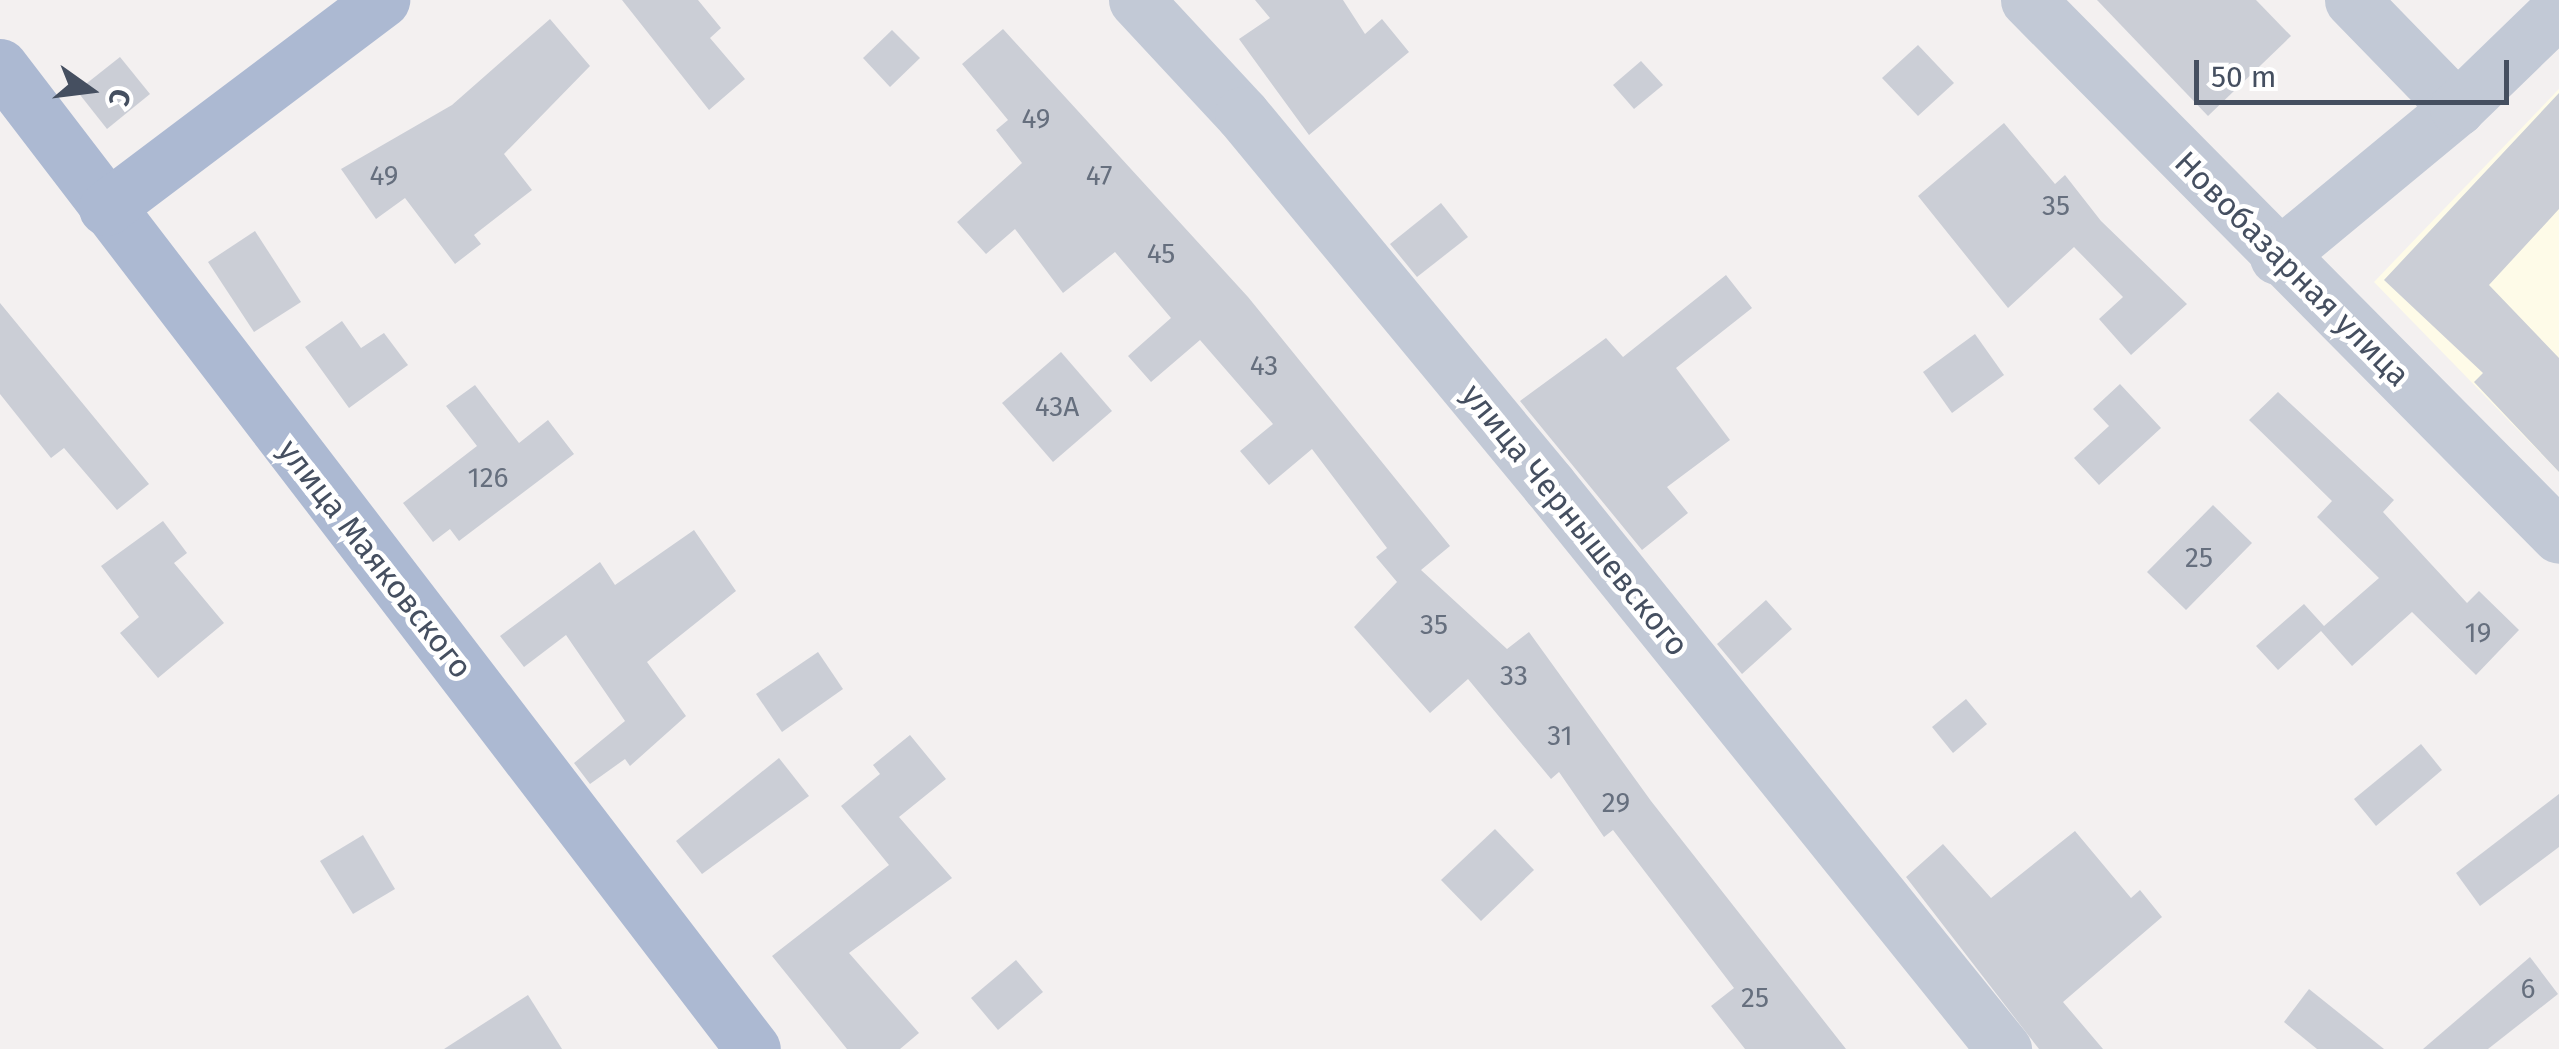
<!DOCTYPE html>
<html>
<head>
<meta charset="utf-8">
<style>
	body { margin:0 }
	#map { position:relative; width:2559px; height:1049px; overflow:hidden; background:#f3f0f0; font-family:"Fira Sans",sans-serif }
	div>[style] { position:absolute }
	.commercial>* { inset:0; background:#fefbe8 }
	.building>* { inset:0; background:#cbced6 }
	.minor>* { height:55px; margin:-27.5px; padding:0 27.5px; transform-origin:27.5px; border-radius:27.5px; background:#c2c9d6 }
	.major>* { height:55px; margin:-27.5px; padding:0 27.5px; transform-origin:27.5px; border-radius:27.5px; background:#acb9d2 }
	span { translate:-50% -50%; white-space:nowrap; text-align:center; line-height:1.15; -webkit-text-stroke:9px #fff; paint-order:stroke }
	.number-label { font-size:28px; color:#666f7e }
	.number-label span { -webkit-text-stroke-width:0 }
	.street-label { font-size:32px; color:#454f60 }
	.north { position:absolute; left:40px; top:40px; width:100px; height:100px; -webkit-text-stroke:8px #fff; paint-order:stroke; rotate:104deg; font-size:28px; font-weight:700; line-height:40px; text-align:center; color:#454f60 }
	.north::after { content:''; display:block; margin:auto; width:35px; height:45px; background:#454f60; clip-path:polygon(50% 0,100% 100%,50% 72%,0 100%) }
	.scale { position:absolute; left:2194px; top:60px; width:315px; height:45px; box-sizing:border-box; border:5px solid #454f60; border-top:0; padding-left:12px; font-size:30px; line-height:35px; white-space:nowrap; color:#454f60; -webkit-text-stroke:8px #fff; paint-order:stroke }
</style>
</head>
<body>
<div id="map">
	<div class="commercial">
		<div style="clip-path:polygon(2559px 89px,2559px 472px,2374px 282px)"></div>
	</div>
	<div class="building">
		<div style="clip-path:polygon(622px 0,698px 0,721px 28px,710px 38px,745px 79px,709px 110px)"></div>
		<div style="clip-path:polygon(1255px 0,1343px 0,1365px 34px,1382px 19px,1409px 52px,1309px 135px,1239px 39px,1270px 18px)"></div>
		<div style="clip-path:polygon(2097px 0,2256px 0,2291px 36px,2208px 116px)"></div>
		<div style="clip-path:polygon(550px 19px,590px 66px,504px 154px,532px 190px,474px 235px,481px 244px,455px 264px,405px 198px,376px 219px,341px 169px,452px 105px)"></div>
		<div style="clip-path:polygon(1003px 29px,1248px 297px,1450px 546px,1421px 570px,1507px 649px,1529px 632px,1651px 801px,1846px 1049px,1745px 1049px,1711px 1006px,1734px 988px,1613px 830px,1604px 837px,1559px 772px,1551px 779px,1468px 679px,1430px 713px,1354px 627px,1397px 582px,1376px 557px,1387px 548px,1312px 449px,1269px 485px,1240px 451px,1273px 424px,1200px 340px,1151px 382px,1128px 356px,1171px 318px,1115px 252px,1063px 293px,1015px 229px,986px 254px,957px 222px,1022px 163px,996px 130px,1008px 120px,962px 64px)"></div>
		<div style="clip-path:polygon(892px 30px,920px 58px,890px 87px,863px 58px)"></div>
		<div style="clip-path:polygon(1918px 45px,1954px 83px,1918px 116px,1882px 78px)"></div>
		<div style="clip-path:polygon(120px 57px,150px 94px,107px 129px,77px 91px)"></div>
		<div style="clip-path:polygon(1641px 61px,1663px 85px,1634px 109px,1613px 85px)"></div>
		<div style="clip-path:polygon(2559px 93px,2559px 209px,2489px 285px,2559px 358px,2559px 472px,2474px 382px,2483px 373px,2384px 280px)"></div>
		<div style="clip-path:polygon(2004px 123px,2055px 184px,2065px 175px,2101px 221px,2187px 304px,2131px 355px,2099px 319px,2123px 297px,2074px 247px,2008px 308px,1918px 196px)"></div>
		<div style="clip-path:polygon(1441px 203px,1468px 237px,1417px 277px,1390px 244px)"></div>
		<div style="clip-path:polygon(255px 231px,301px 302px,254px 332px,208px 262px)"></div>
		<div style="clip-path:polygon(1726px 275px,1752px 308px,1676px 368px,1730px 440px,1667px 487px,1688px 513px,1642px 550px,1520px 401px,1606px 338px,1623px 357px)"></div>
		<div style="clip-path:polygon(0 303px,149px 484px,117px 510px,64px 448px,51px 458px,0 394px)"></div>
		<div style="clip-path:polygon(342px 321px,361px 348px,384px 333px,408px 365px,349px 408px,305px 347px)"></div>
		<div style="clip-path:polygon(1975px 334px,2004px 375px,1952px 413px,1923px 372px)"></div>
		<div style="clip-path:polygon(1061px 352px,1112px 411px,1053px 462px,1002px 403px)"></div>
		<div style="clip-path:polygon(2120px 384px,2161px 428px,2099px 485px,2074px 458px,2109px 426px,2093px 409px)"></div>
		<div style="clip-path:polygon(475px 385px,519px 443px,548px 420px,574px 454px,459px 541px,450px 529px,433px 542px,403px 503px,477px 446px,446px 406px)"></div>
		<div style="clip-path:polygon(2278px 392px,2394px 500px,2383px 512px,2467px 603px,2479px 591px,2519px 630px,2476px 675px,2412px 612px,2352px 666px,2321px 631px,2278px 670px,2256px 646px,2304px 604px,2324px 626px,2379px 578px,2317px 517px,2332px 501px,2249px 420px)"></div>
		<div style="clip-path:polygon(2213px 505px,2252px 543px,2186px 610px,2147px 572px)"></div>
		<div style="clip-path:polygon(163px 521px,187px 553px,174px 563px,224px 623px,158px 678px,120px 633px,139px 617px,101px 566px)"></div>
		<div style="clip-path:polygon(694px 530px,736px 591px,647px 662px,686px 716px,630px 766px,625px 759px,590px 784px,574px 763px,625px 721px,566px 635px,524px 667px,500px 636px,600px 562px,615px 585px)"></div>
		<div style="clip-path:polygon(1766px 600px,1792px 629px,1742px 674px,1717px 644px)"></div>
		<div style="clip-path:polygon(818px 652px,843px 689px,782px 732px,756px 694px)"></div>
		<div style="clip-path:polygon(1966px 699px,1987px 724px,1953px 753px,1932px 727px)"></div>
		<div style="clip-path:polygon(910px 735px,946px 779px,899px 817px,952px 878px,849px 953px,919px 1033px,900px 1049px,847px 1049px,772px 956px,889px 865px,841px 806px,880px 774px,873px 765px)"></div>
		<div style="clip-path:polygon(2421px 744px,2442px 770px,2376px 826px,2354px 799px)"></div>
		<div style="clip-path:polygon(779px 758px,809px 796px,702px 874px,676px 841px)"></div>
		<div style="clip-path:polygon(2559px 794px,2559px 847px,2480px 906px,2456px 873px)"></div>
		<div style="clip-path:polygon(1495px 829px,1534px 870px,1481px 921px,1441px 880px)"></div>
		<div style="clip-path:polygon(2075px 831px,2131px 898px,2140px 890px,2162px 917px,2063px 1002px,2103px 1049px,2039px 1049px,1906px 877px,1943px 844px,1991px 898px)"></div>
		<div style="clip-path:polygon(363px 835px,395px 889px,353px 914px,320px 861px)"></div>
		<div style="clip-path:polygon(2530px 957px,2558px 994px,2488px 1049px,2423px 1049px)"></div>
		<div style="clip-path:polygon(1016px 960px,1043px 992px,998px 1030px,971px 998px)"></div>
		<div style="clip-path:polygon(2309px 989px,2384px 1049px,2317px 1049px,2284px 1022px)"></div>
		<div style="clip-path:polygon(528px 995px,562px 1049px,444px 1049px)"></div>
	</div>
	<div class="minor">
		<div style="left:1136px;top:0;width:156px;rotate:47.1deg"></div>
		<div style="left:1242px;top:114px;width:482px;rotate:50.4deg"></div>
		<div style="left:1549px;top:485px;width:725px;rotate:51.11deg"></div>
		<div style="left:2028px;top:0;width:754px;rotate:45.27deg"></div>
		<div style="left:2352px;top:0;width:151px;rotate:45.8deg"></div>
		<div style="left:2277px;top:257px;width:234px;rotate:-39.6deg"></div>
		<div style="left:2457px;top:108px;width:142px;rotate:-44.1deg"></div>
	</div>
	<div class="major">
		<div style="left:0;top:66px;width:1238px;rotate:52.55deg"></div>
		<div style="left:106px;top:208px;width:346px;rotate:-37deg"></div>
	</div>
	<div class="number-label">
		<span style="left:1036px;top:119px">49</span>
		<span style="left:384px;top:176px">49</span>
		<span style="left:1099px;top:176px">47</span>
		<span style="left:2056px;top:206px">35</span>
		<span style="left:1161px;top:254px">45</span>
		<span style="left:1264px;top:366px">43</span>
		<span style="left:1057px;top:407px">43А</span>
		<span style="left:488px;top:478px">126</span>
		<span style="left:2199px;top:558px">25</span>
		<span style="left:1434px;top:625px">35</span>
		<span style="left:2478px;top:633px">19</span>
		<span style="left:1514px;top:676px">33</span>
		<span style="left:1560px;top:736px">31</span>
		<span style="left:1616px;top:803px">29</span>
		<span style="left:2528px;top:989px">6</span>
		<span style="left:1755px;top:998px">25</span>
	</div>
	<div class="street-label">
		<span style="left:2292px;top:269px;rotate:45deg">Новобазарная улица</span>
		<span style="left:1575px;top:520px;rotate:51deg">улица Чернышевского</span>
		<span style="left:375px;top:559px;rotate:52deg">улица Маяковского</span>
	</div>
	<div class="north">С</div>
	<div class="scale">50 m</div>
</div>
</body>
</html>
